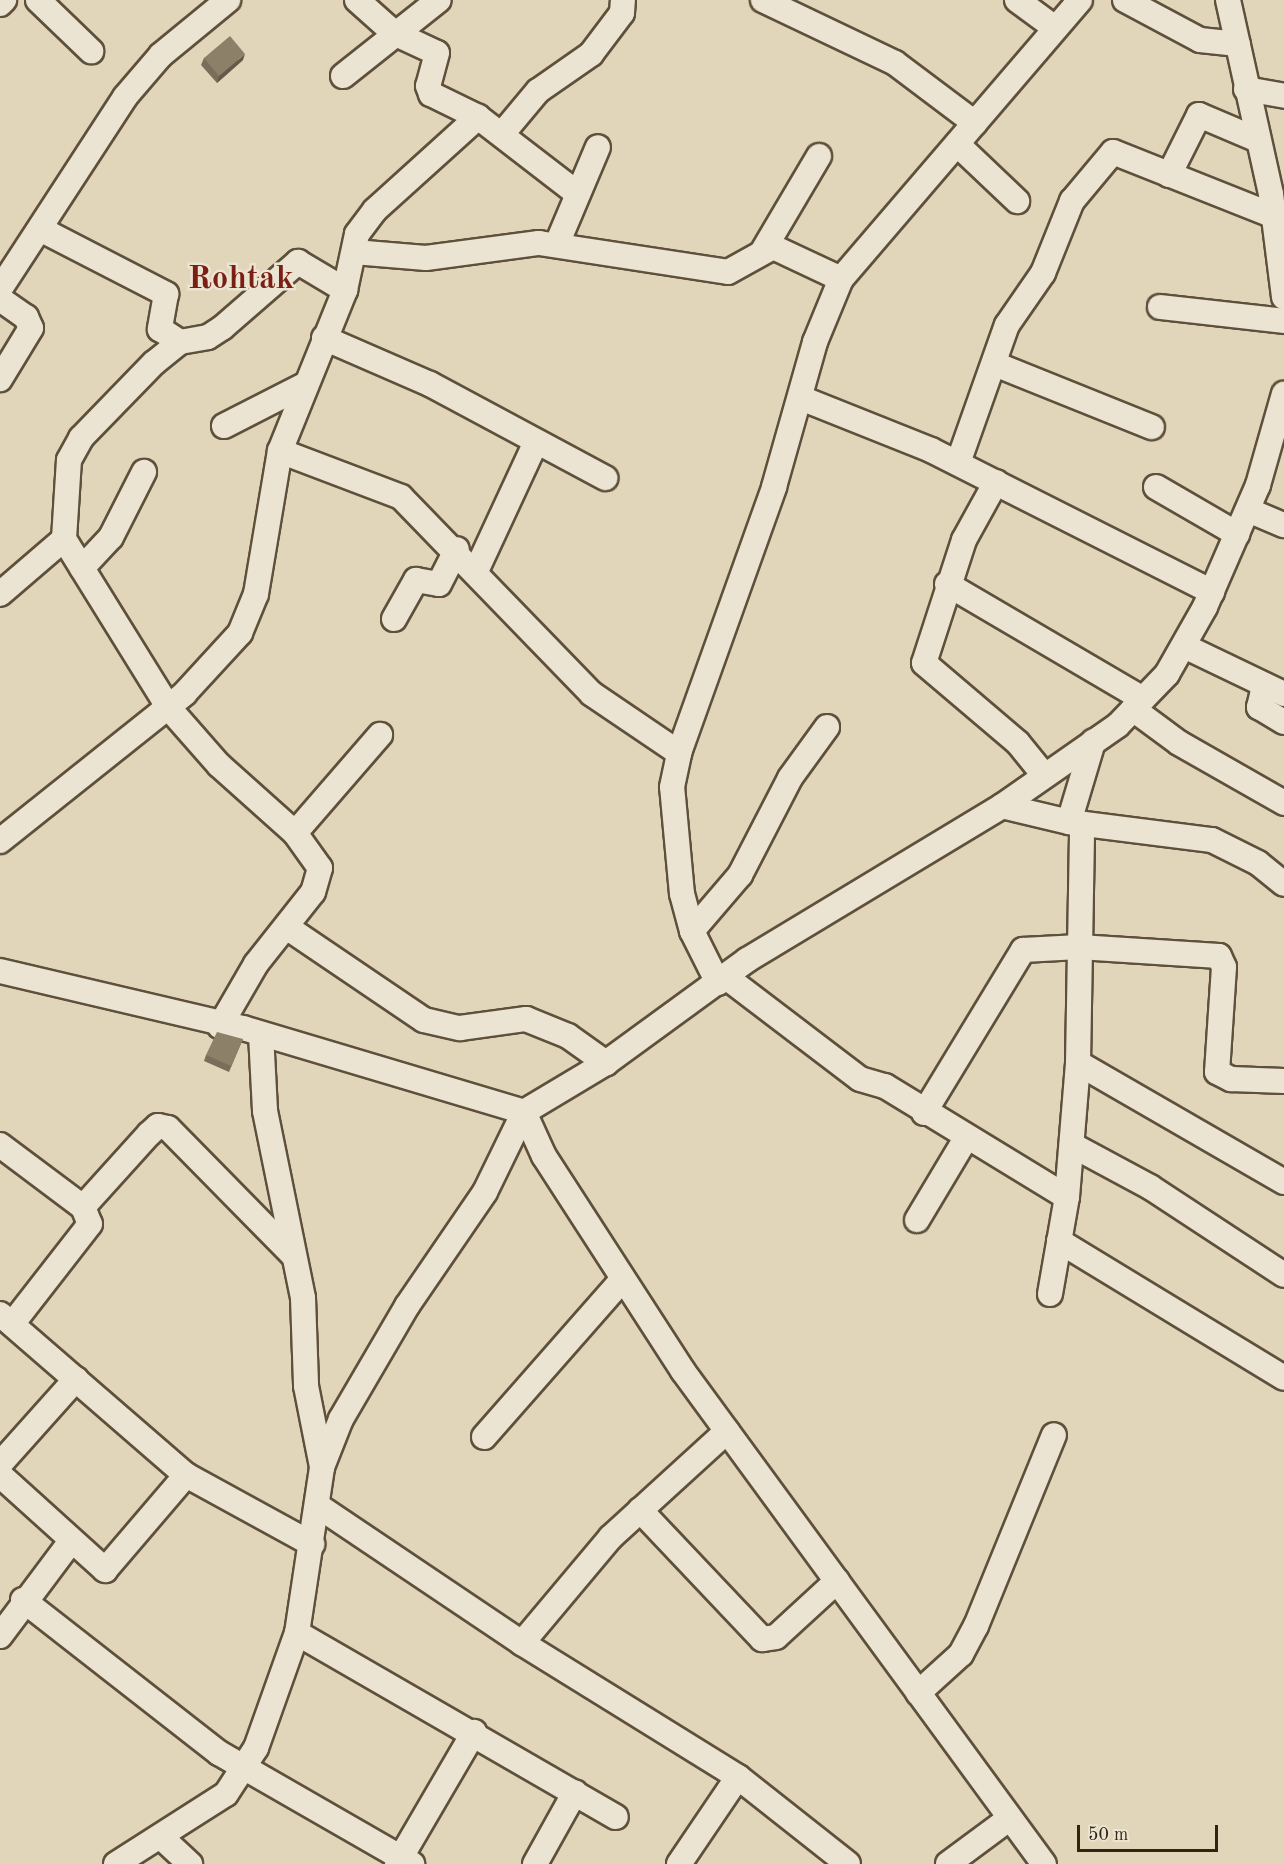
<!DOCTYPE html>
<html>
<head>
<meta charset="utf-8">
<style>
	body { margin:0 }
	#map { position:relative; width:1284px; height:1864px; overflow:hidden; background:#e1d5ba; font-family:"Old Standard TT",serif }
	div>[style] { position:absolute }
	.roads { filter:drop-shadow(2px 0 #5e503b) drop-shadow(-2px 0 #5e503b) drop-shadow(0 2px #5e503b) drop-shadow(0 -2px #5e503b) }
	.minor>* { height:24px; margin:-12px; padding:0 12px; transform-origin:12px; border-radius:12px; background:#ece4d2 }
	.wall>* { inset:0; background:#796e5a }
	.shaded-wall>* { inset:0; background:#635a4a }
	.building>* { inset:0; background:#8d8069 }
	span { translate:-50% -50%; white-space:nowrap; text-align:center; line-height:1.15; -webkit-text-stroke:5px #ece4d2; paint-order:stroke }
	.town-label { font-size:33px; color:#7a1f14; font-weight:700 }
	.scale { position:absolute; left:1077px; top:1825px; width:141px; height:27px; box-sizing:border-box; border:3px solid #322411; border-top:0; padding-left:8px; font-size:18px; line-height:21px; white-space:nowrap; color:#322411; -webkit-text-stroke:4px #ece4d2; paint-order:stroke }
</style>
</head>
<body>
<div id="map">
	<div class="roads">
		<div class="minor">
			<div style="left:38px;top:0;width:74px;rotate:43.9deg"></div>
			<div style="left:357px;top:0;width:50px;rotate:41.7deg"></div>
			<div style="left:394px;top:33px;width:47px;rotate:24.9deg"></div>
			<div style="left:437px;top:53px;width:34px;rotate:105deg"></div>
			<div style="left:428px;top:86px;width:9px;rotate:69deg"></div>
			<div style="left:431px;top:94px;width:52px;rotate:26.1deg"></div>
			<div style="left:478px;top:117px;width:126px;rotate:37.6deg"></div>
			<div style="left:763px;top:0;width:146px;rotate:25.5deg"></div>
			<div style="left:895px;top:63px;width:100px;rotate:36.9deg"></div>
			<div style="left:1017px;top:0;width:47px;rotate:36.4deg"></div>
			<div style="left:1125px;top:0;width:85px;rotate:28.1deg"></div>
			<div style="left:1200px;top:40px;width:38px;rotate:6deg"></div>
			<div style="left:1228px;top:0;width:199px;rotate:77.5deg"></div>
			<div style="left:1271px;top:194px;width:104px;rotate:82.8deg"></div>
			<div style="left:0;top:4px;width:6px;rotate:-45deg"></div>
			<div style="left:343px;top:76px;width:122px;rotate:-38.4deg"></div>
			<div style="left:1246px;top:89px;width:39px;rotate:10deg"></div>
			<div style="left:502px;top:134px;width:56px;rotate:-50.1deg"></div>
			<div style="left:538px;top:91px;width:65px;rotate:-34.9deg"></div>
			<div style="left:591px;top:54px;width:51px;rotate:-52.9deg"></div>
			<div style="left:622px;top:13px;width:13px;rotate:-86deg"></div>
			<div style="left:957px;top:144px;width:83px;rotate:43.5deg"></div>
			<div style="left:1169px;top:175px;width:67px;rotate:-63.4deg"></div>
			<div style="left:1199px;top:115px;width:64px;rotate:23deg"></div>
			<div style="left:42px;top:230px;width:140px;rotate:27.3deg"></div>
			<div style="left:166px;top:294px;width:36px;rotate:100deg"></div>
			<div style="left:160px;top:329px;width:24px;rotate:33deg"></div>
			<div style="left:557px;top:244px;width:105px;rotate:-67.1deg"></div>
			<div style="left:764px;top:249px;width:108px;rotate:-59.4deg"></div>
			<div style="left:354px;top:252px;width:72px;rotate:4.8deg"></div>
			<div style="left:426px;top:258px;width:114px;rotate:-7.6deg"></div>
			<div style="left:539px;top:243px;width:191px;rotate:8.7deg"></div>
			<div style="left:728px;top:272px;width:51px;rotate:-29.1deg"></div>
			<div style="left:773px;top:247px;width:75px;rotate:25.2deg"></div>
			<div style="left:0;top:289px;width:229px;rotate:-56.9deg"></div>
			<div style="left:125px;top:97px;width:55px;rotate:-49.4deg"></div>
			<div style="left:161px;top:55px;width:87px;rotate:-39.4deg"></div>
			<div style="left:0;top:299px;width:32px;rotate:35deg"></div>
			<div style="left:26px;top:317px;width:12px;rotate:66deg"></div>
			<div style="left:31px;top:328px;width:60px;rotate:121.3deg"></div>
			<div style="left:1160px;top:307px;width:125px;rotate:6.4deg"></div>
			<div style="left:324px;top:338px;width:116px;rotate:23.5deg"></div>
			<div style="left:430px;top:384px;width:199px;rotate:28.2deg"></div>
			<div style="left:995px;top:364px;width:169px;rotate:21.9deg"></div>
			<div style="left:801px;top:398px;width:140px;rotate:21.8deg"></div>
			<div style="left:931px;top:450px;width:315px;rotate:26.8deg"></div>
			<div style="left:224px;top:426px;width:92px;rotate:-27.1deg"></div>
			<div style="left:280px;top:451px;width:129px;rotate:20.8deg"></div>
			<div style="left:401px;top:497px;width:274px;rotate:45.9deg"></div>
			<div style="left:592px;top:694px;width:105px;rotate:34.1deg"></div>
			<div style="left:958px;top:463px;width:146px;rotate:-70.5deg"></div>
			<div style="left:1007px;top:325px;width:63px;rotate:-55.3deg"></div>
			<div style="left:1043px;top:273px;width:78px;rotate:-68.1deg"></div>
			<div style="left:1072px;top:201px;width:64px;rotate:-50.1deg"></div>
			<div style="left:1113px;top:152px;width:173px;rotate:21.7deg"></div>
			<div style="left:996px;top:482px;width:66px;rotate:118.9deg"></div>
			<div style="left:964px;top:540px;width:129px;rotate:108deg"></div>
			<div style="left:924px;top:663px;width:123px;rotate:40.4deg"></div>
			<div style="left:1018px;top:743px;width:41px;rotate:50.9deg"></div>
			<div style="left:1156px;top:487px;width:94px;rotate:30.1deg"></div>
			<div style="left:1248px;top:510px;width:39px;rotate:23deg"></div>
			<div style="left:64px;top:539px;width:198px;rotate:58.2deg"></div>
			<div style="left:168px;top:707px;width:77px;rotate:48.7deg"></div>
			<div style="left:219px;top:765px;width:102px;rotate:41.8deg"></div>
			<div style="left:295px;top:833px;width:43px;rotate:54.5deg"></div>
			<div style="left:320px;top:868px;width:25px;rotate:106deg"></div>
			<div style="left:313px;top:892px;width:92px;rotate:128.4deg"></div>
			<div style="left:256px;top:964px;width:72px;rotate:120.1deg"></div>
			<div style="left:82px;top:568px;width:42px;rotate:-46.9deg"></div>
			<div style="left:111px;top:537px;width:73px;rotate:-63.1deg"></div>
			<div style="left:477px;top:569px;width:140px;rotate:-65.1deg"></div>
			<div style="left:947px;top:584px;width:227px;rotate:30.4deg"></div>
			<div style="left:0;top:594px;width:84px;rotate:-40.7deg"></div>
			<div style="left:64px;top:539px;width:79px;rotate:-86.4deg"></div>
			<div style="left:69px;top:460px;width:25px;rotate:-61deg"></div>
			<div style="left:81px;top:438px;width:105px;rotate:-45.8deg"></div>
			<div style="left:154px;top:363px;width:33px;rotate:-39deg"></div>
			<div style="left:180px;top:342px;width:28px;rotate:-10deg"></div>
			<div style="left:208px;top:337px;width:17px;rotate:-33deg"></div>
			<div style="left:222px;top:328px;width:101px;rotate:-41deg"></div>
			<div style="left:298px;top:262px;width:55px;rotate:30.8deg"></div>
			<div style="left:394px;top:619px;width:45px;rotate:-60.6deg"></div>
			<div style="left:416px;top:580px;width:23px;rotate:10deg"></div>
			<div style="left:439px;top:584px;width:39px;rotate:-63deg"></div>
			<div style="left:1184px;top:646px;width:111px;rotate:25.6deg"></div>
			<div style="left:1264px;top:686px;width:22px;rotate:103deg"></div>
			<div style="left:1259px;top:707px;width:29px;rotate:31deg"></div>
			<div style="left:1133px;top:709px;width:57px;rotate:36.5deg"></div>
			<div style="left:1179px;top:743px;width:121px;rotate:29.7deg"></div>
			<div style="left:1002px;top:806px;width:69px;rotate:13.4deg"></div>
			<div style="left:1069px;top:822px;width:144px;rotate:7.2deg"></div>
			<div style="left:1212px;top:840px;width:51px;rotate:26.6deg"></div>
			<div style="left:1258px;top:863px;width:33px;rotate:39deg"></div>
			<div style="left:1069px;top:822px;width:84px;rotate:-73.3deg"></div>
			<div style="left:295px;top:833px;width:130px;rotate:-49.1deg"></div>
			<div style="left:0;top:841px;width:236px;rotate:-38.6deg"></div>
			<div style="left:184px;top:694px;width:83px;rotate:-47.4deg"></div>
			<div style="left:240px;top:633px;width:42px;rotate:-67.7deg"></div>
			<div style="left:256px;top:594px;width:145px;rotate:-80.5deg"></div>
			<div style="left:280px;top:451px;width:174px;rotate:-68deg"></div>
			<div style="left:345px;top:290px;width:57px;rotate:-77.9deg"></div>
			<div style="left:357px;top:234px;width:30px;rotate:-53deg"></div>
			<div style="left:375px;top:210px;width:139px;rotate:-42.1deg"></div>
			<div style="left:288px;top:928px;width:164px;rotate:34.1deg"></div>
			<div style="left:424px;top:1020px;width:37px;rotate:13deg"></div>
			<div style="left:460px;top:1028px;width:67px;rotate:-7.8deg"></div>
			<div style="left:526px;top:1019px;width:45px;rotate:22deg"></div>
			<div style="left:568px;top:1036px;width:47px;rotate:35.4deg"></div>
			<div style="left:692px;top:931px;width:74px;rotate:-49.4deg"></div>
			<div style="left:740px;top:875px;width:109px;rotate:-62.7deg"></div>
			<div style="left:790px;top:778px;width:63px;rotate:-54deg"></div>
			<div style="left:0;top:971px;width:250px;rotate:13.2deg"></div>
			<div style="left:243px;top:1028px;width:293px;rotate:16.6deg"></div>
			<div style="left:524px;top:1112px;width:48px;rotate:65.6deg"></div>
			<div style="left:544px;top:1156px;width:256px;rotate:57.1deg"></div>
			<div style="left:683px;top:1371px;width:611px;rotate:53.79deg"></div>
			<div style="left:726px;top:977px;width:168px;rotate:37.3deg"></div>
			<div style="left:860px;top:1079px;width:26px;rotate:16deg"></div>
			<div style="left:885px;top:1086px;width:213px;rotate:31.4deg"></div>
			<div style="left:718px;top:983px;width:58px;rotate:-116.6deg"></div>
			<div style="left:692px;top:931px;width:38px;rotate:-105deg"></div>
			<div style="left:682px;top:894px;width:107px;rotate:-95.3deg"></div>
			<div style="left:672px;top:787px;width:35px;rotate:-78deg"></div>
			<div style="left:679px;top:753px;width:282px;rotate:-70.3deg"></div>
			<div style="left:774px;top:487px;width:151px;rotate:-74.2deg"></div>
			<div style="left:815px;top:342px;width:68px;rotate:-67.6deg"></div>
			<div style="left:841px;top:279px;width:367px;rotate:-49.4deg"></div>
			<div style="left:261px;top:1034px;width:77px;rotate:87deg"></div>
			<div style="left:265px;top:1111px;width:191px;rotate:78.5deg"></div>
			<div style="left:303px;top:1298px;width:88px;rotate:88deg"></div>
			<div style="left:306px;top:1386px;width:83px;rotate:78.8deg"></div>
			<div style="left:1078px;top:1063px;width:238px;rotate:30deg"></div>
			<div style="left:924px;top:1113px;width:191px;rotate:-58.7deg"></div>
			<div style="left:1023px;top:950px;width:56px;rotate:-3.1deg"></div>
			<div style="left:1079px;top:947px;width:140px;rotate:3.7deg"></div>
			<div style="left:1219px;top:956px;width:12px;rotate:66deg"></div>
			<div style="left:1224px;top:967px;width:105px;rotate:93.8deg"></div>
			<div style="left:1217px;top:1072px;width:16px;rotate:27deg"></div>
			<div style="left:1231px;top:1079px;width:53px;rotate:2.2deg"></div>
			<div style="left:0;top:1145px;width:104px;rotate:36.8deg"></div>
			<div style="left:83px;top:1207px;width:18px;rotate:68deg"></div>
			<div style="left:90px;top:1224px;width:125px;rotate:127.9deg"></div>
			<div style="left:1072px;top:1145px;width:89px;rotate:28.3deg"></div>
			<div style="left:1150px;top:1187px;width:160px;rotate:33.3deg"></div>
			<div style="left:83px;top:1207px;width:98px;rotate:-47.9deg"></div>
			<div style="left:149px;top:1134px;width:12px;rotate:-42deg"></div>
			<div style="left:158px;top:1126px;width:10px;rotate:11deg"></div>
			<div style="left:168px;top:1128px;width:178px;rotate:45.5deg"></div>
			<div style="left:917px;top:1220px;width:96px;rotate:-59.1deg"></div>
			<div style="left:1059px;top:1241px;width:263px;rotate:31.3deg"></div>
			<div style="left:1050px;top:1294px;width:98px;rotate:-80.1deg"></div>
			<div style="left:1067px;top:1197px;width:134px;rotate:-85.3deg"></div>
			<div style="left:1078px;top:1063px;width:239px;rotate:-89deg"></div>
			<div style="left:0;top:1314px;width:246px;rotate:40.9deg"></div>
			<div style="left:186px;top:1475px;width:144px;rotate:28.7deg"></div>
			<div style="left:484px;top:1437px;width:210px;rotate:-48.7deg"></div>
			<div style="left:0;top:1464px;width:114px;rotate:-48.2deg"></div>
			<div style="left:0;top:1475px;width:142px;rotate:42.1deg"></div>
			<div style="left:105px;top:1570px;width:125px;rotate:-49.5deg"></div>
			<div style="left:318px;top:1506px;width:246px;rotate:33.9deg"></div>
			<div style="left:522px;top:1643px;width:254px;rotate:31.8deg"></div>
			<div style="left:738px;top:1777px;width:140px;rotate:38.3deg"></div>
			<div style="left:640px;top:1510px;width:178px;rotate:46.6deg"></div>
			<div style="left:762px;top:1639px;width:14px;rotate:-8deg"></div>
			<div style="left:776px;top:1637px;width:83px;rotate:-42.6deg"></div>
			<div style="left:23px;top:1600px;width:249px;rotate:38deg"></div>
			<div style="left:219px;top:1753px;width:223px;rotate:29.9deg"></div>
			<div style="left:297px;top:1633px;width:368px;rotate:30deg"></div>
			<div style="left:0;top:1636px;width:119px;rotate:-53.2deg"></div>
			<div style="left:522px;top:1643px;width:138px;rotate:-50deg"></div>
			<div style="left:611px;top:1537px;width:157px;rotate:-42.4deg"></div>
			<div style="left:918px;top:1693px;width:58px;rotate:-42.2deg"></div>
			<div style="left:961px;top:1654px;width:32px;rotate:-62deg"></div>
			<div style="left:976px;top:1626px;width:206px;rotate:-67.8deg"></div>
			<div style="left:161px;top:1837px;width:40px;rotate:43deg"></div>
			<div style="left:116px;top:1864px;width:130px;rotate:-32.5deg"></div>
			<div style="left:226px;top:1794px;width:55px;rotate:-56.9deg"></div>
			<div style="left:256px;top:1748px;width:122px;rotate:-70.4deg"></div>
			<div style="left:297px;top:1633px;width:168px;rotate:-81.4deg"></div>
			<div style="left:322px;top:1467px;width:52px;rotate:-68.4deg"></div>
			<div style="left:341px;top:1419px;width:131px;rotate:-59.7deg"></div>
			<div style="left:407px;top:1306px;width:138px;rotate:-55.6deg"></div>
			<div style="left:485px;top:1192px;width:89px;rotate:-64deg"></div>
			<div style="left:524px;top:1112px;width:96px;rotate:-30.9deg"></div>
			<div style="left:606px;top:1063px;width:175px;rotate:-36.1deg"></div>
			<div style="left:747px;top:960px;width:298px;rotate:-31.1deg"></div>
			<div style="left:1002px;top:806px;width:141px;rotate:-34.9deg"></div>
			<div style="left:1118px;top:725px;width:71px;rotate:-46.1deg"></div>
			<div style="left:1167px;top:674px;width:77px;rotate:-60.4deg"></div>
			<div style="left:1205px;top:607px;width:133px;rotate:-66.5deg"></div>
			<div style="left:1258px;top:485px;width:95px;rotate:-74.1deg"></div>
			<div style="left:397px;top:1864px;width:153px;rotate:-59.7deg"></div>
			<div style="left:535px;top:1864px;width:82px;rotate:-60.9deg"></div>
			<div style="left:679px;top:1864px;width:105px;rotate:-55.9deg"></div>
			<div style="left:948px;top:1864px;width:77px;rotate:-36.6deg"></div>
		</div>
	</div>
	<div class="wall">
		<div style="clip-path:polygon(204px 58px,243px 60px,217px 83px,201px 65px)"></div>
		<div style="clip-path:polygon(243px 1039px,229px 1072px,204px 1061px,206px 1055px)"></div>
	</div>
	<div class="shaded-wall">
		<div style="clip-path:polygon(245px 54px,243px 60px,217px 83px,219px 76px)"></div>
	</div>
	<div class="building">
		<div style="clip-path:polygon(230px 36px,245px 54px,219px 76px,204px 58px)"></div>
		<div style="clip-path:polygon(217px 1032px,243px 1039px,231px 1066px,206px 1055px)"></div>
	</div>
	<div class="town-label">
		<span style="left:241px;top:280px">Rohtak</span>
	</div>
	<div class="scale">50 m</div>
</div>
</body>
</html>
